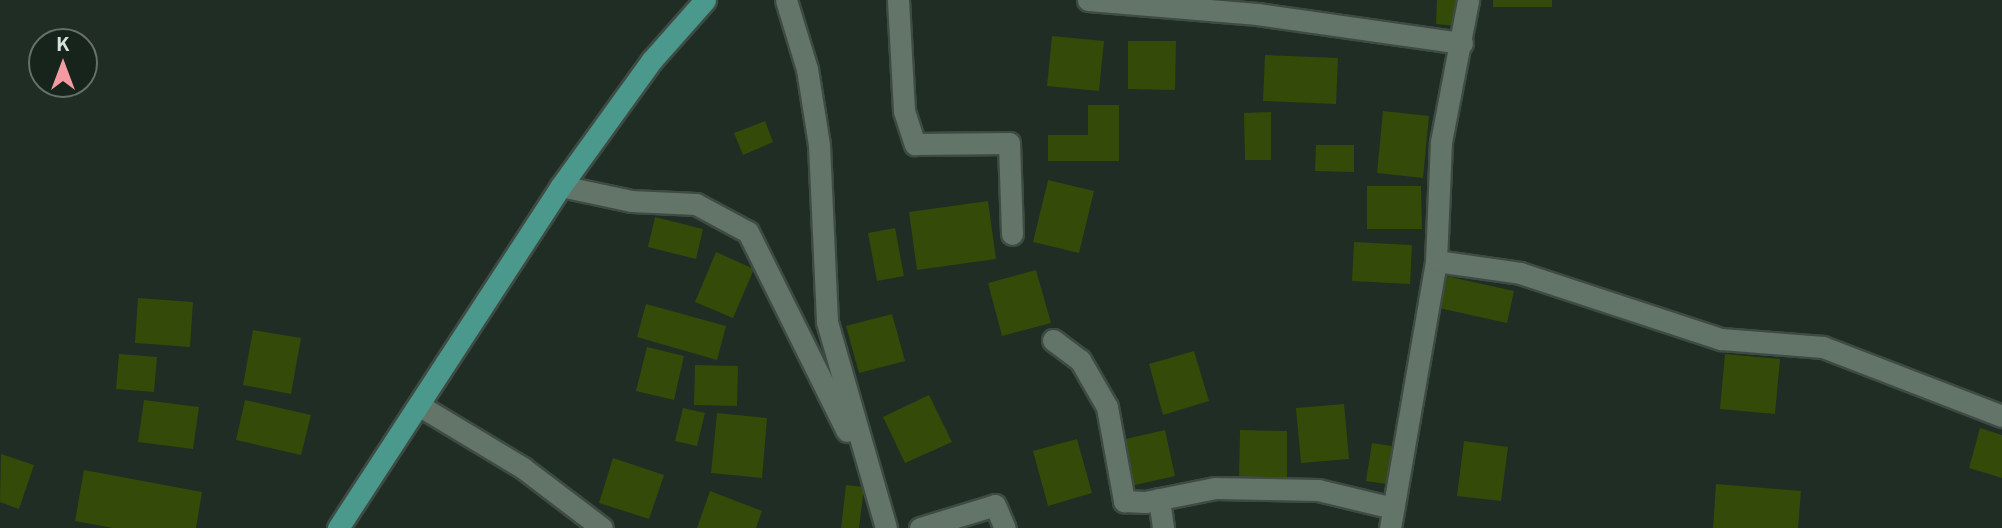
<!DOCTYPE html>
<html>
<head>
<meta charset="utf-8">
<style>
	body { margin:0 }
	#map { position:relative; width:2002px; height:528px; overflow:hidden; background:#1f2d24; font-family:"Public Sans",sans-serif }
	div>[style] { position:absolute }
	.building>* { inset:0; background:#344a08 }
	.roads { filter:drop-shadow(2px 0 #3e4b43) drop-shadow(-2px 0 #3e4b43) drop-shadow(0 2px #3e4b43) drop-shadow(0 -2px #3e4b43) }
	.minor>* { height:21px; margin:-10.5px; padding:0 10.5px; transform-origin:10.5px; border-radius:10.5px; background:#637469 }
	.major>* { height:21px; margin:-10.5px; padding:0 10.5px; transform-origin:10.5px; border-radius:10.5px; background:#4b998c }
	span { translate:-50% -50%; white-space:nowrap; text-align:center; line-height:1.15; -webkit-text-stroke:6px #16241b; paint-order:stroke }
	.north { position:absolute; left:28px; top:28px; width:70px; height:70px; box-sizing:border-box; background:#16241b; border:2px solid #647068; border-radius:50%; rotate:0deg; font-size:19px; font-weight:700; line-height:28px; text-align:center; color:#d8e1db }
	.north::after { content:''; display:block; margin:auto; width:24px; height:32px; background:#f49aa1; clip-path:polygon(50% 0,100% 100%,50% 72%,0 100%) }
</style>
</head>
<body>
<div id="map">
	<div class="building">
		<div style="clip-path:polygon(1437px 0,1458px 0,1456px 26px,1436px 24px)"></div>
		<div style="clip-path:polygon(1493px 0,1552px 0,1552px 7px,1493px 7px)"></div>
		<div style="clip-path:polygon(1052px 36px,1104px 41px,1099px 91px,1047px 86px)"></div>
		<div style="clip-path:polygon(1128px 41px,1176px 41px,1175px 90px,1128px 89px)"></div>
		<div style="clip-path:polygon(1265px 55px,1338px 58px,1336px 104px,1263px 101px)"></div>
		<div style="clip-path:polygon(1088px 105px,1119px 105px,1119px 161px,1048px 161px,1048px 135px,1088px 135px)"></div>
		<div style="clip-path:polygon(1383px 111px,1429px 116px,1423px 178px,1377px 173px)"></div>
		<div style="clip-path:polygon(1271px 112px,1271px 160px,1245px 160px,1244px 113px)"></div>
		<div style="clip-path:polygon(765px 121px,773px 142px,743px 155px,734px 133px)"></div>
		<div style="clip-path:polygon(1316px 145px,1354px 145px,1354px 172px,1315px 171px)"></div>
		<div style="clip-path:polygon(1048px 180px,1094px 191px,1079px 253px,1033px 242px)"></div>
		<div style="clip-path:polygon(1367px 186px,1421px 186px,1422px 229px,1367px 229px)"></div>
		<div style="clip-path:polygon(988px 201px,996px 259px,917px 270px,909px 212px)"></div>
		<div style="clip-path:polygon(655px 217px,703px 229px,696px 259px,648px 247px)"></div>
		<div style="clip-path:polygon(895px 228px,904px 276px,877px 281px,868px 233px)"></div>
		<div style="clip-path:polygon(1354px 242px,1412px 245px,1410px 284px,1352px 281px)"></div>
		<div style="clip-path:polygon(716px 252px,754px 269px,733px 318px,695px 302px)"></div>
		<div style="clip-path:polygon(1036px 270px,1051px 323px,1002px 336px,988px 283px)"></div>
		<div style="clip-path:polygon(1446px 276px,1514px 291px,1507px 323px,1439px 308px)"></div>
		<div style="clip-path:polygon(138px 298px,193px 302px,190px 347px,135px 343px)"></div>
		<div style="clip-path:polygon(646px 304px,726px 326px,717px 360px,637px 337px)"></div>
		<div style="clip-path:polygon(892px 314px,905px 361px,859px 373px,846px 326px)"></div>
		<div style="clip-path:polygon(253px 330px,301px 338px,291px 394px,243px 385px)"></div>
		<div style="clip-path:polygon(647px 347px,684px 356px,674px 400px,636px 391px)"></div>
		<div style="clip-path:polygon(1194px 351px,1209px 401px,1163px 415px,1149px 364px)"></div>
		<div style="clip-path:polygon(119px 354px,157px 357px,154px 392px,116px 389px)"></div>
		<div style="clip-path:polygon(1725px 354px,1780px 359px,1775px 414px,1720px 409px)"></div>
		<div style="clip-path:polygon(695px 365px,738px 366px,737px 406px,694px 405px)"></div>
		<div style="clip-path:polygon(929px 395px,952px 442px,905px 463px,883px 417px)"></div>
		<div style="clip-path:polygon(144px 400px,199px 407px,193px 449px,138px 442px)"></div>
		<div style="clip-path:polygon(245px 400px,311px 415px,301px 455px,236px 440px)"></div>
		<div style="clip-path:polygon(1344px 404px,1349px 459px,1301px 463px,1296px 408px)"></div>
		<div style="clip-path:polygon(683px 408px,705px 413px,697px 446px,675px 441px)"></div>
		<div style="clip-path:polygon(717px 413px,767px 418px,762px 478px,711px 473px)"></div>
		<div style="clip-path:polygon(1980px 428px,2002px 435px,2002px 478px,1969px 468px)"></div>
		<div style="clip-path:polygon(1165px 430px,1175px 476px,1131px 486px,1121px 440px)"></div>
		<div style="clip-path:polygon(1240px 430px,1287px 431px,1287px 478px,1239px 477px)"></div>
		<div style="clip-path:polygon(1077px 439px,1092px 493px,1048px 506px,1033px 451px)"></div>
		<div style="clip-path:polygon(1464px 441px,1508px 447px,1501px 501px,1457px 496px)"></div>
		<div style="clip-path:polygon(1372px 443px,1392px 446px,1386px 484px,1366px 481px)"></div>
		<div style="clip-path:polygon(1px 454px,34px 465px,19px 509px,0 502px)"></div>
		<div style="clip-path:polygon(613px 458px,664px 475px,649px 519px,599px 503px)"></div>
		<div style="clip-path:polygon(84px 470px,202px 492px,196px 528px,113px 528px,75px 521px)"></div>
		<div style="clip-path:polygon(1716px 484px,1801px 491px,1798px 528px,1713px 528px)"></div>
		<div style="clip-path:polygon(846px 485px,864px 487px,859px 528px,841px 528px)"></div>
		<div style="clip-path:polygon(710px 491px,762px 511px,756px 528px,697px 528px)"></div>
	</div>
	<div class="roads">
		<div class="minor">
			<div style="left:786px;top:0;width:72px;rotate:73.1deg"></div>
			<div style="left:807px;top:69px;width:77px;rotate:81deg"></div>
			<div style="left:819px;top:145px;width:177px;rotate:87.4deg"></div>
			<div style="left:827px;top:322px;width:214px;rotate:74deg"></div>
			<div style="left:898px;top:0;width:111px;rotate:86.9deg"></div>
			<div style="left:904px;top:111px;width:35px;rotate:72deg"></div>
			<div style="left:915px;top:144px;width:94px;rotate:-0.6deg"></div>
			<div style="left:1009px;top:143px;width:91px;rotate:88.1deg"></div>
			<div style="left:1088px;top:0;width:170px;rotate:4.7deg"></div>
			<div style="left:1257px;top:14px;width:207px;rotate:8.1deg"></div>
			<div style="left:561px;top:186px;width:72px;rotate:12.1deg"></div>
			<div style="left:631px;top:201px;width:65px;rotate:2.6deg"></div>
			<div style="left:696px;top:204px;width:59px;rotate:28.3deg"></div>
			<div style="left:748px;top:232px;width:222px;rotate:63.6deg"></div>
			<div style="left:1436px;top:261px;width:85px;rotate:8.1deg"></div>
			<div style="left:1520px;top:273px;width:212px;rotate:18.2deg"></div>
			<div style="left:1721px;top:339px;width:102px;rotate:4.5deg"></div>
			<div style="left:1823px;top:347px;width:192px;rotate:21.1deg"></div>
			<div style="left:1053px;top:340px;width:34px;rotate:37deg"></div>
			<div style="left:1080px;top:360px;width:54px;rotate:60.1deg"></div>
			<div style="left:1107px;top:407px;width:96px;rotate:79.7deg"></div>
			<div style="left:1124px;top:501px;width:21px;rotate:3deg"></div>
			<div style="left:1145px;top:502px;width:71px;rotate:-11.3deg"></div>
			<div style="left:1215px;top:488px;width:103px;rotate:1.1deg"></div>
			<div style="left:1318px;top:490px;width:77px;rotate:13.5deg"></div>
			<div style="left:420px;top:406px;width:120px;rotate:31deg"></div>
			<div style="left:523px;top:468px;width:99px;rotate:37.2deg"></div>
			<div style="left:1159px;top:499px;width:29px;rotate:82deg"></div>
			<div style="left:920px;top:528px;width:78px;rotate:-17deg"></div>
			<div style="left:995px;top:505px;width:25px;rotate:67deg"></div>
			<div style="left:1390px;top:528px;width:271px;rotate:-80.2deg"></div>
			<div style="left:1436px;top:261px;width:119px;rotate:-87.6deg"></div>
			<div style="left:1441px;top:142px;width:145px;rotate:-79.2deg"></div>
		</div>
		<div class="major">
			<div style="left:338px;top:528px;width:408px;rotate:-56.9deg"></div>
			<div style="left:561px;top:186px;width:155px;rotate:-54.2deg"></div>
			<div style="left:652px;top:60px;width:80px;rotate:-48.5deg"></div>
		</div>
	</div>
	<div class="north">K</div>
</div>
</body>
</html>
